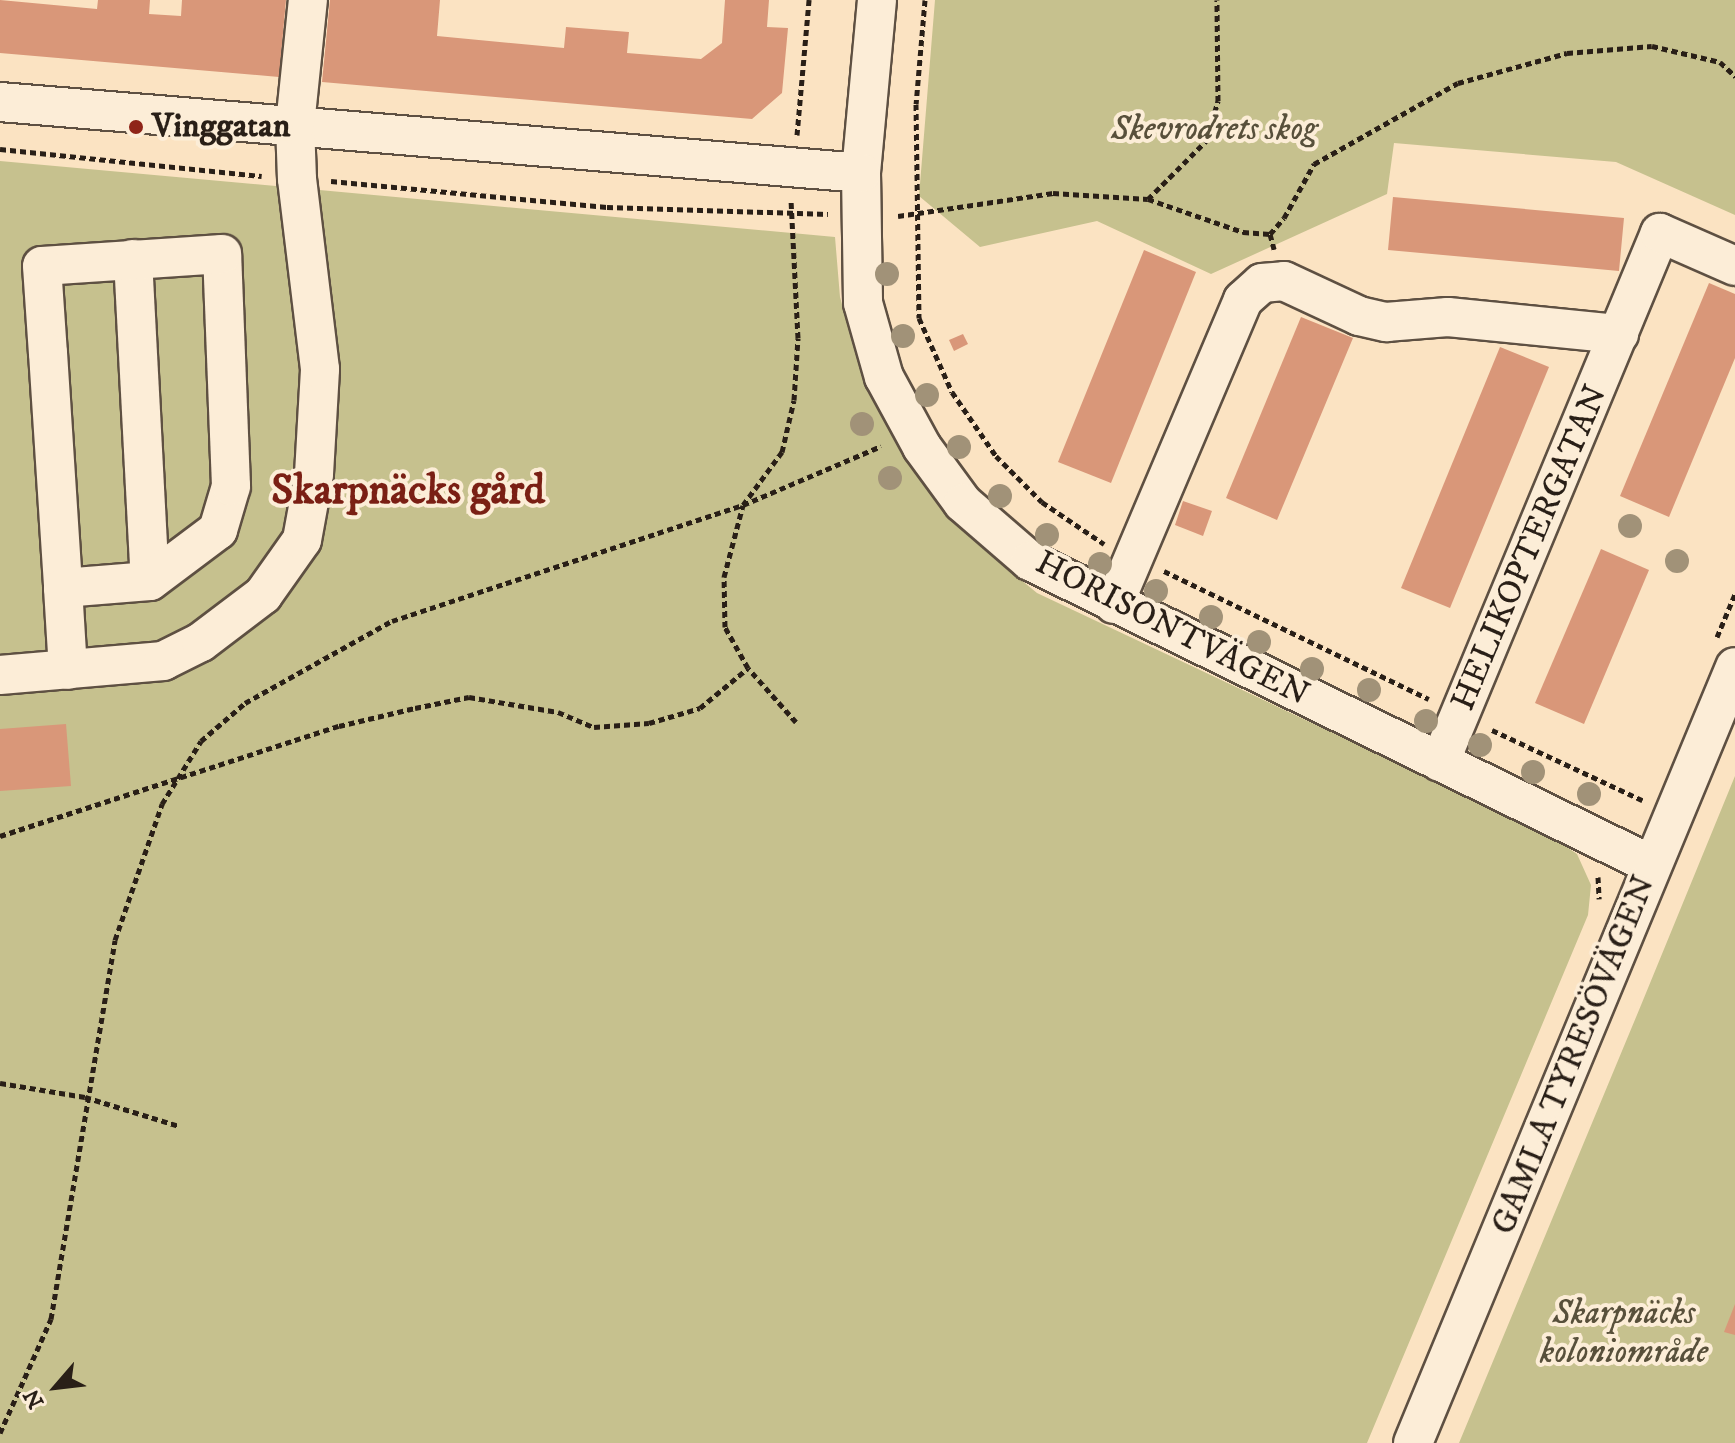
<!DOCTYPE html>
<html>
<head>
<meta charset="utf-8">
<style>
	body { margin:0 }
	#map { position:relative; width:1735px; height:1443px; overflow:hidden; background:#fbe3c2; font-family:"IM FELL DW Pica",serif }
	div>[style] { position:absolute }
	.green>* { inset:0; background:#c6c18e }
	.building>* { inset:0; background:#d99779 }
	.path>* { height:5px; margin-top:-2.5px; transform-origin:0; background:repeating-linear-gradient(90deg,#291f17 0 6px,transparent 0 10px) }
	.roads { filter:drop-shadow(2px 0 #5e5042) drop-shadow(-2px 0 #5e5042) drop-shadow(0 2px #5e5042) drop-shadow(0 -2px #5e5042) }
	.minor>* { height:38px; margin:-19px; padding:0 19px; transform-origin:19px; border-radius:19px; background:#fcedd7 }
	.trees>* { width:24px; height:24px; margin:-12px; border-radius:50%; background:#a19278 }
	.dots>* { width:22px; height:22px; translate:-50% -50%; box-sizing:border-box; border:4px solid #fcedd7; border-radius:50% }
	span { translate:-50% -50%; white-space:nowrap; text-align:center; line-height:1.15; -webkit-text-stroke:8px #fcedd7; paint-order:stroke }
	.poi-label { font-size:34px; color:#291f17; font-weight:700 }
	.left { translate:0 -50%; text-align:left }
	.park-label { font-size:34px; color:#58503b; font-style:italic }
	.street-label { font-size:34px; color:#291f17 }
	.district-label { font-size:42px; color:#7a1f14; font-weight:700 }
	.north { position:absolute; left:16px; top:1347px; width:80px; height:80px; -webkit-text-stroke:6px #fcedd7; paint-order:stroke; rotate:242deg; font-size:22px; font-weight:700; line-height:32px; text-align:center; color:#291f17 }
	.north::after { content:''; display:block; margin:auto; width:28px; height:36px; background:#291f17; clip-path:polygon(50% 0,100% 100%,50% 72%,0 100%) }
</style>
</head>
<body>
<div id="map">
	<div class="green">
		<div style="clip-path:polygon(935px 0,1735px 0,1735px 215px,1616px 162px,1394px 143px,1387px 194px,1211px 274px,1097px 221px,980px 247px,919px 196px)"></div>
		<div style="clip-path:polygon(0 161px,835px 237px,840px 297px,858px 362px,929px 491px,985px 550px,1037px 593px,1549px 835px,1577px 854px,1591px 885px,1588px 915px,1367px 1443px,0 1443px)"></div>
		<div style="clip-path:polygon(1735px 776px,1735px 1443px,1459px 1443px,1639px 1010px)"></div>
	</div>
	<div class="building">
		<div style="clip-path:polygon(0 0,97px 9px,98px 0,150px 0,149px 14px,181px 16px,182px 0,286px 0,279px 77px,0 53px)"></div>
		<div style="clip-path:polygon(330px 0,440px 0,437px 36px,564px 48px,566px 27px,629px 32px,627px 53px,701px 59px,722px 43px,725px 0,769px 0,767px 27px,788px 28px,782px 93px,752px 119px,322px 82px)"></div>
		<div style="clip-path:polygon(1393px 197px,1624px 218px,1619px 271px,1388px 250px)"></div>
		<div style="clip-path:polygon(1144px 250px,1196px 272px,1111px 483px,1058px 462px)"></div>
		<div style="clip-path:polygon(1709px 283px,1735px 294px,1735px 358px,1669px 517px,1620px 496px)"></div>
		<div style="clip-path:polygon(1301px 317px,1353px 338px,1277px 520px,1226px 498px)"></div>
		<div style="clip-path:polygon(963px 334px,968px 344px,954px 351px,949px 340px)"></div>
		<div style="clip-path:polygon(1500px 347px,1549px 367px,1450px 608px,1401px 588px)"></div>
		<div style="clip-path:polygon(1183px 501px,1212px 511px,1203px 536px,1175px 525px)"></div>
		<div style="clip-path:polygon(1601px 549px,1649px 570px,1584px 724px,1535px 703px)"></div>
		<div style="clip-path:polygon(66px 724px,71px 786px,0 791px,0 729px)"></div>
		<div style="clip-path:polygon(1735px 1304px,1735px 1335px,1724px 1332px)"></div>
	</div>
	<div class="path">
		<div style="left:925px;top:0;width:104px;rotate:94.9deg"></div>
		<div style="left:916px;top:104px;width:214px;rotate:89.2deg"></div>
		<div style="left:919px;top:318px;width:81px;rotate:66deg"></div>
		<div style="left:952px;top:392px;width:78px;rotate:55.5deg"></div>
		<div style="left:996px;top:456px;width:65px;rotate:45deg"></div>
		<div style="left:1042px;top:502px;width:75px;rotate:34.1deg"></div>
		<div style="left:797px;top:135px;width:136px;rotate:-84.9deg"></div>
		<div style="left:0;top:149px;width:263px;rotate:5.9deg"></div>
		<div style="left:331px;top:181px;width:277px;rotate:5.4deg"></div>
		<div style="left:607px;top:207px;width:221px;rotate:1.8deg"></div>
		<div style="left:1148px;top:199px;width:101px;rotate:19.2deg"></div>
		<div style="left:1243px;top:232px;width:27px;rotate:4deg"></div>
		<div style="left:1270px;top:234px;width:16px;rotate:75deg"></div>
		<div style="left:898px;top:216px;width:157px;rotate:-8.4deg"></div>
		<div style="left:1053px;top:193px;width:95px;rotate:3.6deg"></div>
		<div style="left:1148px;top:199px;width:82px;rotate:-45deg"></div>
		<div style="left:1206px;top:141px;width:42px;rotate:-73.3deg"></div>
		<div style="left:1218px;top:101px;width:101px;rotate:-90.6deg"></div>
		<div style="left:1270px;top:234px;width:21px;rotate:-49deg"></div>
		<div style="left:1284px;top:218px;width:62px;rotate:-60.9deg"></div>
		<div style="left:1314px;top:164px;width:165px;rotate:-29.4deg"></div>
		<div style="left:1458px;top:83px;width:113px;rotate:-15.4deg"></div>
		<div style="left:1567px;top:53px;width:85px;rotate:-4.7deg"></div>
		<div style="left:1652px;top:46px;width:70px;rotate:13.2deg"></div>
		<div style="left:1720px;top:62px;width:21px;rotate:43deg"></div>
		<div style="left:1164px;top:571px;width:294px;rotate:25.8deg"></div>
		<div style="left:1717px;top:637px;width:47px;rotate:-67.3deg"></div>
		<div style="left:796px;top:722px;width:72px;rotate:-131.6deg"></div>
		<div style="left:748px;top:668px;width:47px;rotate:-119.3deg"></div>
		<div style="left:725px;top:627px;width:50px;rotate:-91.1deg"></div>
		<div style="left:724px;top:577px;width:74px;rotate:-75.2deg"></div>
		<div style="left:743px;top:505px;width:150px;rotate:-23.1deg"></div>
		<div style="left:1492px;top:730px;width:166px;rotate:25deg"></div>
		<div style="left:0;top:836px;width:356px;rotate:-18deg"></div>
		<div style="left:339px;top:726px;width:78px;rotate:-13.3deg"></div>
		<div style="left:415px;top:708px;width:55px;rotate:-11.5deg"></div>
		<div style="left:469px;top:697px;width:90px;rotate:9.6deg"></div>
		<div style="left:558px;top:712px;width:39px;rotate:23deg"></div>
		<div style="left:594px;top:727px;width:55px;rotate:-4.2deg"></div>
		<div style="left:649px;top:723px;width:53px;rotate:-16.4deg"></div>
		<div style="left:700px;top:708px;width:62px;rotate:-39.8deg"></div>
		<div style="left:1598px;top:877px;width:22px;rotate:87deg"></div>
		<div style="left:0;top:1083px;width:86px;rotate:9.4deg"></div>
		<div style="left:85px;top:1097px;width:98px;rotate:17.1deg"></div>
		<div style="left:0;top:1433px;width:125px;rotate:-65.9deg"></div>
		<div style="left:51px;top:1319px;width:384px;rotate:-80.4deg"></div>
		<div style="left:115px;top:940px;width:144px;rotate:-70.9deg"></div>
		<div style="left:162px;top:804px;width:74px;rotate:-58.2deg"></div>
		<div style="left:201px;top:741px;width:58px;rotate:-40.8deg"></div>
		<div style="left:245px;top:703px;width:168px;rotate:-29.2deg"></div>
		<div style="left:392px;top:621px;width:370px;rotate:-18.3deg"></div>
		<div style="left:743px;top:505px;width:66px;rotate:-53.7deg"></div>
		<div style="left:782px;top:452px;width:53px;rotate:-77deg"></div>
		<div style="left:794px;top:400px;width:62px;rotate:-86.3deg"></div>
		<div style="left:798px;top:338px;width:137px;rotate:-92.9deg"></div>
	</div>
	<div class="roads">
		<div class="minor">
			<div style="left:877px;top:0;width:174px;rotate:95.3deg"></div>
			<div style="left:861px;top:173px;width:130px;rotate:89.1deg"></div>
			<div style="left:863px;top:303px;width:77px;rotate:74.2deg"></div>
			<div style="left:884px;top:377px;width:80px;rotate:61.5deg"></div>
			<div style="left:922px;top:447px;width:69px;rotate:53.8deg"></div>
			<div style="left:963px;top:503px;width:89px;rotate:40.9deg"></div>
			<div style="left:1030px;top:561px;width:692px;rotate:26.05deg"></div>
			<div style="left:0;top:102px;width:864px;rotate:4.71deg"></div>
			<div style="left:133px;top:259px;width:322px;rotate:87deg"></div>
			<div style="left:63px;top:588px;width:87px;rotate:-4.6deg"></div>
			<div style="left:150px;top:581px;width:85px;rotate:-36.9deg"></div>
			<div style="left:218px;top:530px;width:46px;rotate:-73.5deg"></div>
			<div style="left:231px;top:486px;width:232px;rotate:-92.2deg"></div>
			<div style="left:222px;top:254px;width:180px;rotate:176.2deg"></div>
			<div style="left:42px;top:266px;width:87px;rotate:86.1deg"></div>
			<div style="left:48px;top:353px;width:235px;rotate:86.3deg"></div>
			<div style="left:63px;top:588px;width:82px;rotate:86.5deg"></div>
			<div style="left:1114px;top:604px;width:330px;rotate:-67deg"></div>
			<div style="left:1243px;top:300px;width:25px;rotate:-42deg"></div>
			<div style="left:1262px;top:283px;width:22px;rotate:-5deg"></div>
			<div style="left:1284px;top:281px;width:83px;rotate:25deg"></div>
			<div style="left:1359px;top:316px;width:28px;rotate:13deg"></div>
			<div style="left:1386px;top:322px;width:62px;rotate:-4.6deg"></div>
			<div style="left:1448px;top:317px;width:172px;rotate:5.7deg"></div>
			<div style="left:0;top:675px;width:164px;rotate:-4.9deg"></div>
			<div style="left:163px;top:661px;width:42px;rotate:-26.6deg"></div>
			<div style="left:201px;top:642px;width:78px;rotate:-37.2deg"></div>
			<div style="left:263px;top:595px;width:67px;rotate:-54.7deg"></div>
			<div style="left:302px;top:540px;width:67px;rotate:-79.7deg"></div>
			<div style="left:314px;top:474px;width:105px;rotate:-86.7deg"></div>
			<div style="left:320px;top:369px;width:191px;rotate:-96.9deg"></div>
			<div style="left:297px;top:179px;width:54px;rotate:-92.1deg"></div>
			<div style="left:295px;top:125px;width:126px;rotate:-84.1deg"></div>
			<div style="left:1440px;top:762px;width:573px;rotate:-67.42deg"></div>
			<div style="left:1660px;top:233px;width:82px;rotate:23.7deg"></div>
			<div style="left:1413px;top:1443px;width:840px;rotate:-67.46deg"></div>
		</div>
	</div>
	<div class="trees">
		<div style="left:887px;top:274px"></div>
		<div style="left:903px;top:336px"></div>
		<div style="left:927px;top:395px"></div>
		<div style="left:862px;top:424px"></div>
		<div style="left:959px;top:447px"></div>
		<div style="left:890px;top:478px"></div>
		<div style="left:1000px;top:496px"></div>
		<div style="left:1630px;top:526px"></div>
		<div style="left:1047px;top:535px"></div>
		<div style="left:1677px;top:561px"></div>
		<div style="left:1100px;top:564px"></div>
		<div style="left:1156px;top:591px"></div>
		<div style="left:1211px;top:617px"></div>
		<div style="left:1259px;top:642px"></div>
		<div style="left:1312px;top:669px"></div>
		<div style="left:1369px;top:690px"></div>
		<div style="left:1426px;top:721px"></div>
		<div style="left:1480px;top:745px"></div>
		<div style="left:1533px;top:772px"></div>
		<div style="left:1589px;top:794px"></div>
	</div>
	<div class="dots">
		<div style="left:136px;top:127px;background:#8f2418"></div>
	</div>
	<div class="poi-label">
		<span class="left" style="left:152px;top:127px">Vinggatan</span>
	</div>
	<div class="park-label">
		<span style="left:1214px;top:130px">Skevrodrets skog</span>
		<span style="left:1624px;top:1333px">Skarpnäcks<br>koloniområde</span>
	</div>
	<div class="street-label">
		<span style="left:1530px;top:548px;rotate:-67deg">HELIKOPTERGATAN</span>
		<span style="left:1172px;top:629px;rotate:27deg">HORISONTVÄGEN</span>
		<span style="left:1574px;top:1055px;rotate:-68deg">GAMLA TYRESÖVÄGEN</span>
	</div>
	<div class="district-label">
		<span style="left:408px;top:491px">Skarpnäcks gård</span>
	</div>
	<div class="north">N</div>
</div>
</body>
</html>
